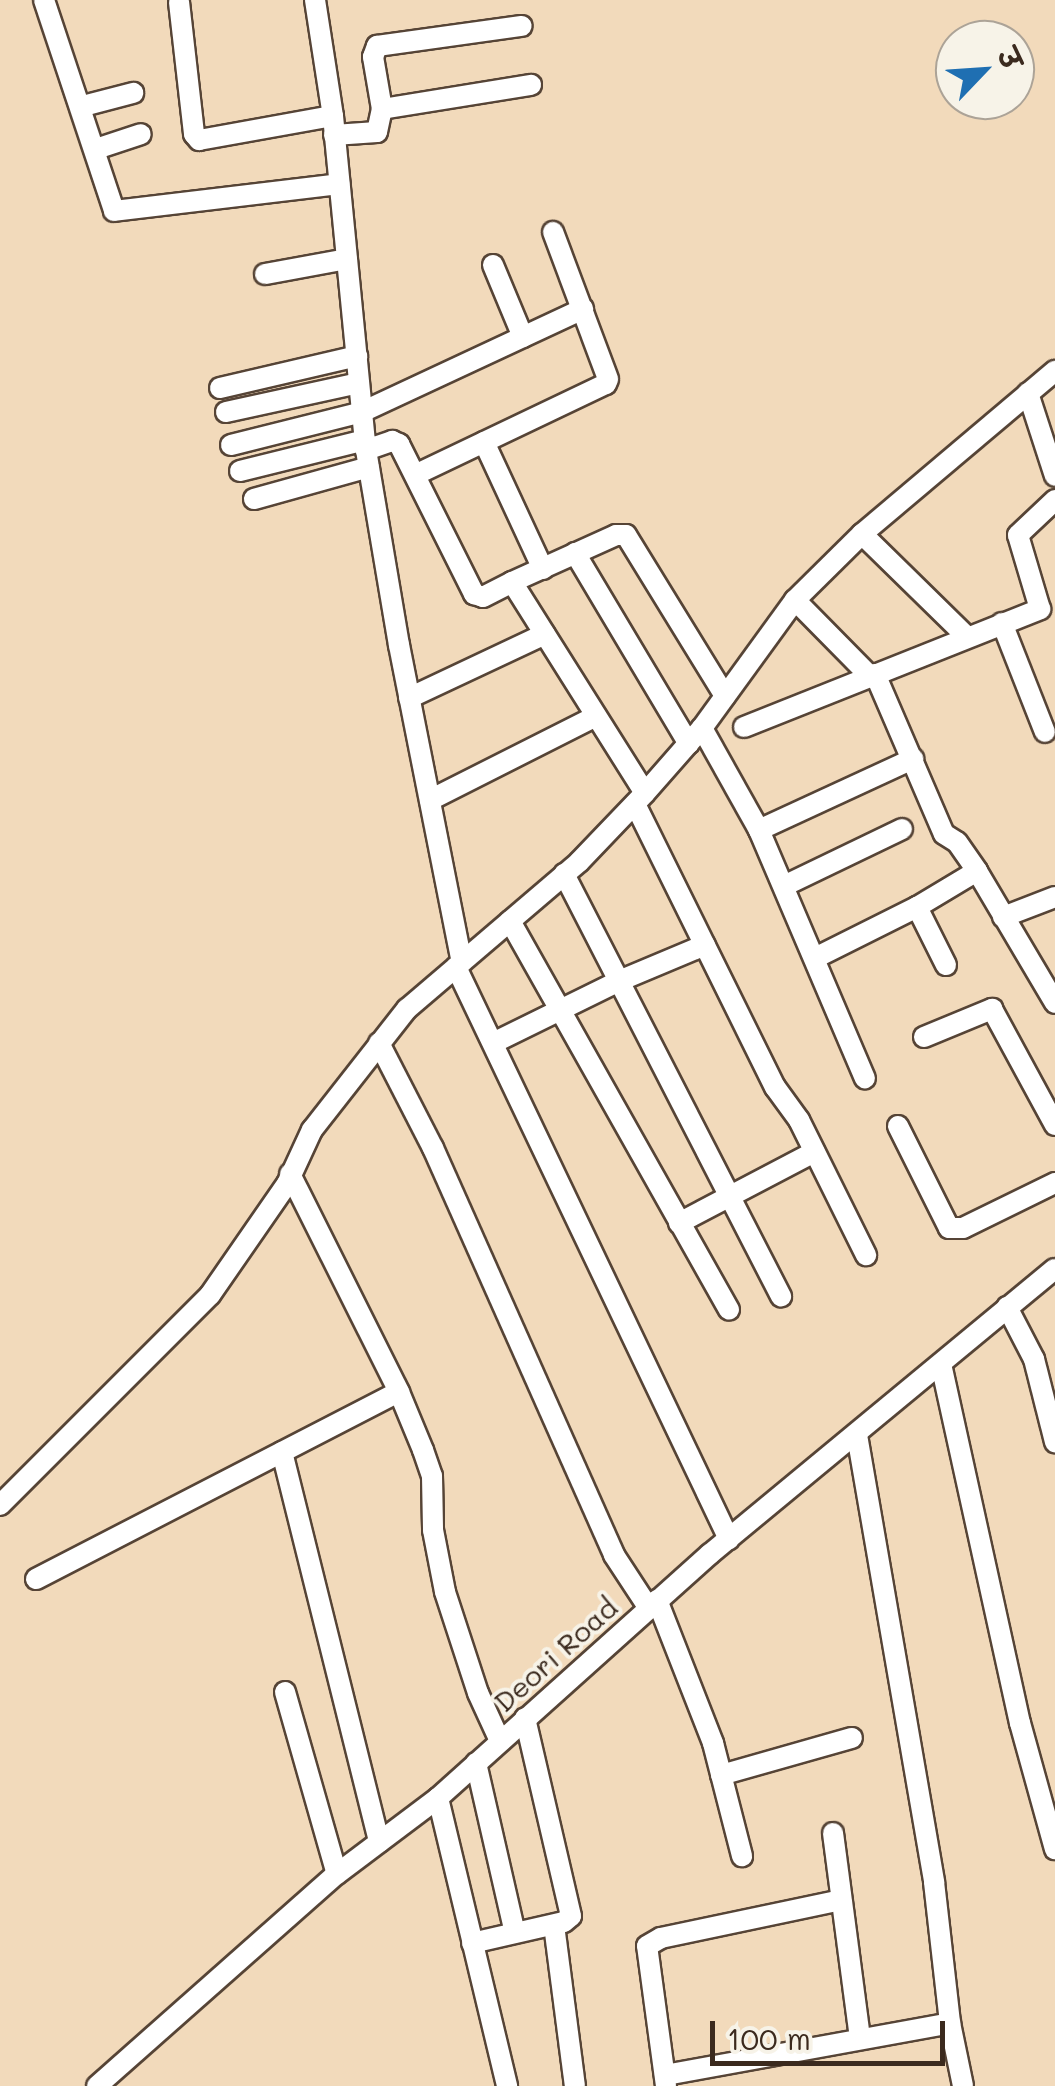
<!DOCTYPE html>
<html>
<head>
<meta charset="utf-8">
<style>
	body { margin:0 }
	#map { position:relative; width:1055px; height:2086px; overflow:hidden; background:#f2dabb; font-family:Mali,"Playpen Sans Deva",sans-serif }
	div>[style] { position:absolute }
	.roads { filter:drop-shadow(2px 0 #564436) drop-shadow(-2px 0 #564436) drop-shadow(0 2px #564436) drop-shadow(0 -2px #564436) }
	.minor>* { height:20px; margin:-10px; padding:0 10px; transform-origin:10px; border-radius:10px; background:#fff }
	span { translate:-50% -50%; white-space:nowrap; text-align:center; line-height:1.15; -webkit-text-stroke:8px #f7f3e8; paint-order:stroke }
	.street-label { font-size:28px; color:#3b2a1e }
	.north { position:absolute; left:935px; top:20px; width:100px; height:100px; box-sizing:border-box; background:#f7f3e8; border:2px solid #aca397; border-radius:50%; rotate:65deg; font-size:28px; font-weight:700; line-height:40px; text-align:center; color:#3b2a1e }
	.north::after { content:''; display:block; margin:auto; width:35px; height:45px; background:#1f6fb2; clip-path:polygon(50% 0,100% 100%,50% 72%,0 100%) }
	.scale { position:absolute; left:710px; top:2021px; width:235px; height:45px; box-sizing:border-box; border:5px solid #3b2a1e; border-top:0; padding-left:12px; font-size:30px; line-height:35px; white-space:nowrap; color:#3b2a1e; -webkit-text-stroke:8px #f7f3e8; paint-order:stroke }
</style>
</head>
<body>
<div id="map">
	<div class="roads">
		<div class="minor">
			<div style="left:44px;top:0;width:222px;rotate:71.6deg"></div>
			<div style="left:114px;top:211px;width:227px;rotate:-6.8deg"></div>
			<div style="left:315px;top:0;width:117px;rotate:81.2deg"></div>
			<div style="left:333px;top:116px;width:336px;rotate:84.4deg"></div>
			<div style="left:366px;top:450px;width:198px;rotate:80.4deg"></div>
			<div style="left:399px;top:645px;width:323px;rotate:78.8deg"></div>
			<div style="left:179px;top:2px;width:133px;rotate:83.5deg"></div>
			<div style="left:194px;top:134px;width:8px;rotate:50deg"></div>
			<div style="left:199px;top:140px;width:136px;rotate:-10.2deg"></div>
			<div style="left:83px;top:106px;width:52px;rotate:-14.6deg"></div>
			<div style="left:382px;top:109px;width:151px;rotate:-9.2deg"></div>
			<div style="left:334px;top:135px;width:43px;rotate:-4deg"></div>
			<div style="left:377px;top:132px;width:24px;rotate:-78deg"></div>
			<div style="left:382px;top:109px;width:53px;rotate:-99.8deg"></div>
			<div style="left:373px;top:57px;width:12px;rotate:-70deg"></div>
			<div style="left:377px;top:46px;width:146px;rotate:-7.9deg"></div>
			<div style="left:96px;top:149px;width:47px;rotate:-18.4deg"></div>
			<div style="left:493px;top:265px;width:78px;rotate:67.4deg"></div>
			<div style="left:265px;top:274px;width:83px;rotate:-10.4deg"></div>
			<div style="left:220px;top:388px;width:141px;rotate:-13.1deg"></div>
			<div style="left:1028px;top:393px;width:87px;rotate:72deg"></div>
			<div style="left:226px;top:412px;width:136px;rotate:-12.3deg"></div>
			<div style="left:484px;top:442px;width:140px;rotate:65.1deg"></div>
			<div style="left:231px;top:445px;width:135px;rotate:-14.1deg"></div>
			<div style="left:362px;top:412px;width:244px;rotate:-25deg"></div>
			<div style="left:366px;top:450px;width:28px;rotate:-19deg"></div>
			<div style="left:392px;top:441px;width:8px;rotate:23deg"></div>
			<div style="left:399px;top:444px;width:168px;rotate:63.4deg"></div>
			<div style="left:474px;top:594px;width:9px;rotate:18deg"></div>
			<div style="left:483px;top:597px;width:33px;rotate:-27deg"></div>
			<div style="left:512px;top:582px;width:249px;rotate:57.8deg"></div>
			<div style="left:240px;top:471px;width:129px;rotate:-13.9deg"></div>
			<div style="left:417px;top:474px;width:209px;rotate:-25.5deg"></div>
			<div style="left:606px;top:384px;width:5px;rotate:-68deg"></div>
			<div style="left:608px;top:379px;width:157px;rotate:-110.5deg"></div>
			<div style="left:254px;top:499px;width:119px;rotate:-15.5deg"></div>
			<div style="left:862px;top:534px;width:147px;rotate:44.4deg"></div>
			<div style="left:575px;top:553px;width:222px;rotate:59.2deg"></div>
			<div style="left:512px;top:582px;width:114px;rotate:-24.3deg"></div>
			<div style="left:616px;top:535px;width:10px"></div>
			<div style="left:626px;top:535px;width:189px;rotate:58.4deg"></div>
			<div style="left:795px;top:600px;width:107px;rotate:45.4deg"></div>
			<div style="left:1002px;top:623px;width:117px;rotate:68.5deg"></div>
			<div style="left:875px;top:674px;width:174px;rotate:66.7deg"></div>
			<div style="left:944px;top:834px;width:15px;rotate:32deg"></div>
			<div style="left:957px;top:842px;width:35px;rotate:55deg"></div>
			<div style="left:409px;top:698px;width:150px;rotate:-25.2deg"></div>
			<div style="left:744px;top:727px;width:319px;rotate:-21.7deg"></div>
			<div style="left:1040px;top:609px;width:77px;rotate:-106.6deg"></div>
			<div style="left:1018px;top:535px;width:51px;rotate:-43.4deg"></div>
			<div style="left:702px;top:728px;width:117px;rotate:60.8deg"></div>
			<div style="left:759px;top:830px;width:270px;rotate:66.9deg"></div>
			<div style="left:430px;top:800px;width:186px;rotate:-26.8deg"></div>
			<div style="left:635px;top:804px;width:316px;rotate:63.7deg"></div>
			<div style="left:775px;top:1087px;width:41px;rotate:54deg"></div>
			<div style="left:799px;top:1120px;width:151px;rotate:63.6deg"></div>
			<div style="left:759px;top:830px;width:170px;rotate:-24.8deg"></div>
			<div style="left:564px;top:874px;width:475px;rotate:62.8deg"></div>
			<div style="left:784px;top:886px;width:131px;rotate:-25.8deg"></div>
			<div style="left:1003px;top:917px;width:56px;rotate:-21deg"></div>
			<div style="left:510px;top:921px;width:446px;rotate:60.6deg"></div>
			<div style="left:815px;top:958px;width:114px;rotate:-26.6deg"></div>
			<div style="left:946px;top:965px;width:65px;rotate:-116.6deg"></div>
			<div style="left:917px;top:907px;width:70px;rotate:-31deg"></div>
			<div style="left:977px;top:871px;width:153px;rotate:59.4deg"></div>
			<div style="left:456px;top:967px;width:634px;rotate:64.49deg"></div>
			<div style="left:924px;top:1037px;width:74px;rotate:-22.4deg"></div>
			<div style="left:992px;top:1009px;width:132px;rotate:61.5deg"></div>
			<div style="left:379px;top:1043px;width:118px;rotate:62.8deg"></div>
			<div style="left:433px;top:1148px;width:445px;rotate:66deg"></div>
			<div style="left:614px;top:1555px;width:62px;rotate:56.8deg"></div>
			<div style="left:493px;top:1043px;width:140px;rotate:-26.2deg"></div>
			<div style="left:619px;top:981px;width:93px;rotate:-22.7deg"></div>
			<div style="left:898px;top:1126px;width:114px;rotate:63.4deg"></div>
			<div style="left:949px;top:1228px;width:14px"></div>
			<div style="left:963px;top:1228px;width:102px;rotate:-26.1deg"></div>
			<div style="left:290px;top:1174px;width:244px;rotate:63.4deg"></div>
			<div style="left:399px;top:1392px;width:63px;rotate:67.5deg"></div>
			<div style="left:423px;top:1450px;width:28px;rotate:71deg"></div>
			<div style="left:432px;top:1476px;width:54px;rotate:88.9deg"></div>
			<div style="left:433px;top:1530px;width:63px;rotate:79deg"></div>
			<div style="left:445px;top:1592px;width:106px;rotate:71.9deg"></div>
			<div style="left:478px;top:1693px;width:53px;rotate:65.4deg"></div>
			<div style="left:679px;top:1223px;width:153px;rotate:-27.7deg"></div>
			<div style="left:1007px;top:1307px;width:59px;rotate:62.6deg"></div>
			<div style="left:1034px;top:1359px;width:86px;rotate:75.8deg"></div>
			<div style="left:941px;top:1364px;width:368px;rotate:77.6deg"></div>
			<div style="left:1020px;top:1723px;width:131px;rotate:74.5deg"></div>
			<div style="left:857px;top:1435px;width:454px;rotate:80.2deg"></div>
			<div style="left:934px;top:1882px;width:142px;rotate:83.5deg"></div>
			<div style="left:950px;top:2023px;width:64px;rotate:78.3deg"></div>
			<div style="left:282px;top:1452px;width:402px;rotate:76deg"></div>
			<div style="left:0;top:1505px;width:297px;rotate:-45deg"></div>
			<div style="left:210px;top:1295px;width:135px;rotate:-55.3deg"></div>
			<div style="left:287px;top:1184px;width:60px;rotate:-65.2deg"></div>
			<div style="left:312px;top:1130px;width:154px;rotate:-51.9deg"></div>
			<div style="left:407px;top:1009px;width:226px;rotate:-40.5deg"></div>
			<div style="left:579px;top:862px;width:95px;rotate:-46.3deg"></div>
			<div style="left:645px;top:793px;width:86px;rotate:-48.8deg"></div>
			<div style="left:702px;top:728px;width:158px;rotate:-54deg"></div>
			<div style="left:795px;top:600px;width:94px;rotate:-44.6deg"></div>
			<div style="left:862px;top:534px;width:253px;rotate:-40.2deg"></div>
			<div style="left:36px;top:1579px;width:408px;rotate:-27.3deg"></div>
			<div style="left:657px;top:1600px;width:154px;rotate:68.6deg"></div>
			<div style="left:713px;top:1743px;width:117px;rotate:75.6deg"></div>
			<div style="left:285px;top:1692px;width:189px;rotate:74.1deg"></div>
			<div style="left:476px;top:1763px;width:174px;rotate:77.1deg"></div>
			<div style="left:721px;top:1775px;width:136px;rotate:-15.8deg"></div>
			<div style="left:438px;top:1798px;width:296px;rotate:76.5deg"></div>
			<div style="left:833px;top:1833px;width:207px;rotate:82.5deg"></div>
			<div style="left:554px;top:1925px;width:162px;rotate:82.6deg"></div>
			<div style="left:472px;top:1943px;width:94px;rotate:-12.9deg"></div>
			<div style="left:564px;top:1922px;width:9px;rotate:-41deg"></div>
			<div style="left:571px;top:1916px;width:203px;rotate:-103.1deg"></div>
			<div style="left:665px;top:2075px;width:290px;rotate:-10.3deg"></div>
			<div style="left:97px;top:2086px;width:320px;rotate:-41.5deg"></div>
			<div style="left:337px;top:1874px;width:126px;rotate:-37deg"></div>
			<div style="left:438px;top:1798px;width:365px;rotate:-41.9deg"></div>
			<div style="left:710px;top:1554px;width:447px;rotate:-39.6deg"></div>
			<div style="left:666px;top:2086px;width:141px;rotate:-97.7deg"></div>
			<div style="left:647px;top:1946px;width:16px;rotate:-30deg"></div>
			<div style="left:661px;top:1938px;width:184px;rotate:-11.9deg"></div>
		</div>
	</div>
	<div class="street-label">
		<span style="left:555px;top:1654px;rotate:-42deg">Deori Road</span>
	</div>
	<div class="north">उ</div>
	<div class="scale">100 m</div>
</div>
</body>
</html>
